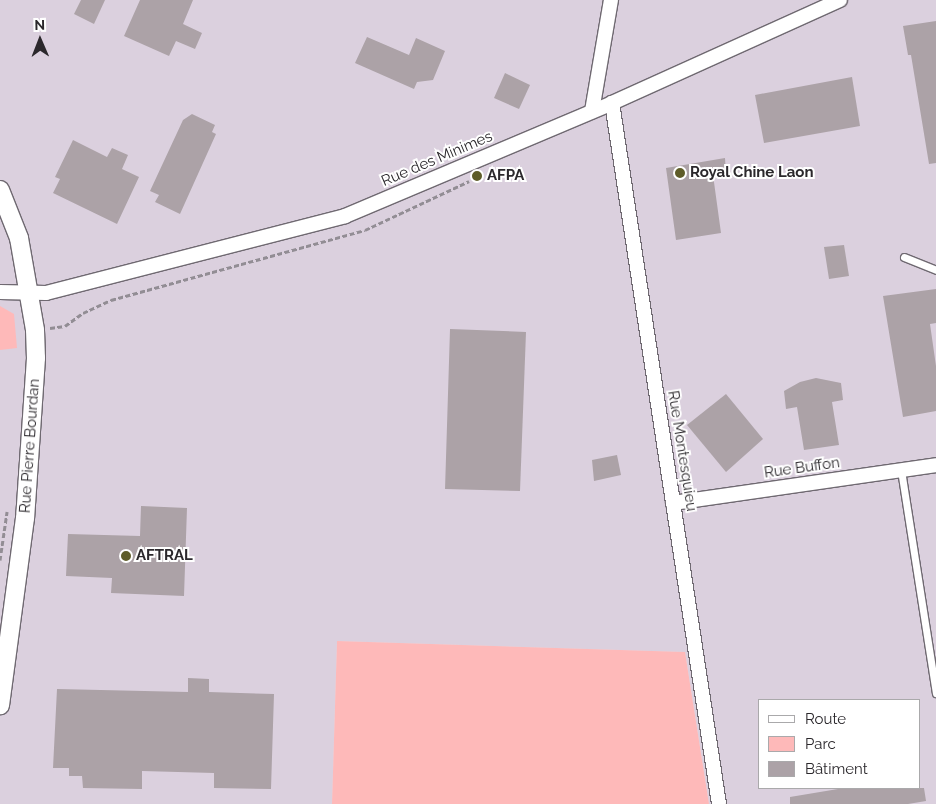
<!DOCTYPE html>
<html>
<head>
<meta charset="utf-8">
<style>
	body { margin:0 }
	#map { position:relative; width:936px; height:804px; overflow:hidden; background:#e5dee7; font-family:Raleway,sans-serif }
	div>[style] { position:absolute }
	.built>* { inset:0; background:#dbd0de }
	.green>* { inset:0; background:#feb9b9 }
	.building>* { inset:0; background:#aca2a7 }
	.path>* { height:3px; margin-top:-1.5px; transform-origin:0; background:repeating-linear-gradient(90deg,#928d94 0 5px,transparent 0 7.5px) }
	.roads { filter:drop-shadow(1px 0 #6f6971) drop-shadow(-1px 0 #6f6971) drop-shadow(0 1px #6f6971) drop-shadow(0 -1px #6f6971) }
	.service>* { height:7px; margin:-3.5px; padding:0 3.5px; transform-origin:3.5px; border-radius:3.5px; background:#fff }
	.minor>* { height:14px; margin:-7px; padding:0 7px; transform-origin:7px; border-radius:7px; background:#fff }
	.tertiary>* { height:18px; margin:-9px; padding:0 9px; transform-origin:9px; border-radius:9px; background:#fff }
	.dots>* { width:14px; height:14px; translate:-50% -50%; box-sizing:border-box; border:2px solid #fff; border-radius:50% }
	span { translate:-50% -50%; white-space:nowrap; text-align:center; line-height:1.15; -webkit-text-stroke:4px #fff; paint-order:stroke }
	.street-label { font-size:15px; color:#2b282c }
	.poi-label { font-size:15px; color:#2b282c; font-weight:700 }
	.left { translate:0 -50%; text-align:left }
	.legend { position:absolute; left:758px; top:699px; width:162px; height:90px; box-sizing:border-box; background:#fff; border:1px solid #aaa9ab; margin:0; padding:6px 9px; list-style:none; font-size:15px; color:#2b282c }
	.legend li { display:flex; align-items:center; gap:10px; height:25px }
	.legend b { width:25px; border:1px solid #aaa9ab }
	.north { position:absolute; left:15px; top:15px; width:50px; height:50px; -webkit-text-stroke:4px #fff; paint-order:stroke; rotate:359deg; font-size:14px; font-weight:700; line-height:20px; text-align:center; color:#2b282c }
	.north::after { content:''; display:block; margin:auto; width:18px; height:22px; background:#2b282c; clip-path:polygon(50% 0,100% 100%,50% 72%,0 100%) }
</style>
</head>
<body>
<div id="map">
	<div class="built">
		<div style="clip-path:polygon(evenodd,0 0,936px 0,936px 804px,709px 804px,685px 652px,337px 641px,332px 804px,0 804px,0 0,760px 700px,920px 700px,920px 788px,760px 788px,760px 700px)"></div>
	</div>
	<div class="green">
		<div style="clip-path:polygon(0 306px,14px 314px,17px 348px,0 350px)"></div>
		<div style="clip-path:polygon(337px 641px,685px 652px,709px 804px,332px 804px)"></div>
	</div>
	<div class="building">
		<div style="clip-path:polygon(81px 0,105px 0,94px 24px,74px 14px)"></div>
		<div style="clip-path:polygon(140px 0,193px 0,183px 24px,202px 33px,195px 49px,176px 41px,169px 56px,124px 36px)"></div>
		<div style="clip-path:polygon(936px 21px,936px 163px,929px 164px,911px 55px,908px 55px,903px 26px)"></div>
		<div style="clip-path:polygon(367px 37px,409px 55px,416px 38px,445px 51px,433px 80px,417px 82px,414px 89px,355px 63px)"></div>
		<div style="clip-path:polygon(505px 73px,530px 85px,519px 109px,494px 98px)"></div>
		<div style="clip-path:polygon(852px 77px,860px 126px,764px 143px,755px 95px)"></div>
		<div style="clip-path:polygon(192px 114px,215px 125px,212px 132px,216px 134px,180px 214px,155px 202px,159px 195px,150px 191px,183px 120px)"></div>
		<div style="clip-path:polygon(73px 140px,107px 157px,112px 148px,128px 155px,122px 169px,139px 177px,117px 224px,53px 193px,60px 179px,55px 177px)"></div>
		<div style="clip-path:polygon(725px 158px,726px 173px,713px 175px,721px 233px,676px 240px,666px 168px)"></div>
		<div style="clip-path:polygon(844px 245px,849px 276px,829px 279px,824px 247px)"></div>
		<div style="clip-path:polygon(936px 289px,936px 323px,930px 324px,936px 366px,936px 411px,903px 417px,883px 296px)"></div>
		<div style="clip-path:polygon(450px 329px,526px 332px,520px 491px,445px 489px)"></div>
		<div style="clip-path:polygon(816px 378px,841px 383px,843px 400px,832px 402px,839px 445px,804px 450px,797px 407px,786px 409px,784px 391px,800px 382px)"></div>
		<div style="clip-path:polygon(726px 394px,763px 439px,726px 472px,687px 425px)"></div>
		<div style="clip-path:polygon(617px 455px,621px 475px,594px 481px,592px 460px)"></div>
		<div style="clip-path:polygon(141px 506px,187px 508px,184px 596px,111px 593px,112px 578px,66px 576px,68px 534px,140px 536px)"></div>
		<div style="clip-path:polygon(188px 678px,209px 679px,209px 692px,274px 694px,271px 789px,214px 788px,214px 773px,142px 771px,142px 789px,83px 788px,82px 776px,69px 776px,69px 768px,53px 768px,57px 689px,188px 692px)"></div>
		<div style="clip-path:polygon(844px 788px,924px 788px,926px 801px,908px 804px,790px 804px,790px 797px)"></div>
	</div>
	<div class="path">
		<div style="left:50px;top:328px;width:15px;rotate:-8deg"></div>
		<div style="left:65px;top:326px;width:22px;rotate:-36deg"></div>
		<div style="left:83px;top:313px;width:31px;rotate:-25deg"></div>
		<div style="left:111px;top:300px;width:263px;rotate:-15.4deg"></div>
		<div style="left:365px;top:230px;width:115px;rotate:-25.2deg"></div>
		<div style="left:0;top:560px;width:49px;rotate:-81.7deg"></div>
	</div>
	<div class="roads">
		<div class="service">
			<div style="left:904px;top:257px;width:35px;rotate:22deg"></div>
			<div style="left:901px;top:470px;width:226px;rotate:81.1deg"></div>
		</div>
		<div class="minor">
			<div style="left:612px;top:103px;width:709px;rotate:81.32deg"></div>
			<div style="left:592px;top:111px;width:113px;rotate:-80.3deg"></div>
			<div style="left:0;top:292px;width:46px;rotate:1.2deg"></div>
			<div style="left:46px;top:293px;width:309px;rotate:-14.4deg"></div>
			<div style="left:345px;top:216px;width:290px;rotate:-22.9deg"></div>
			<div style="left:612px;top:103px;width:250px;rotate:-24.3deg"></div>
			<div style="left:673px;top:503px;width:266px;rotate:-8.2deg"></div>
		</div>
		<div class="tertiary">
			<div style="left:0;top:190px;width:52px;rotate:68.4deg"></div>
			<div style="left:19px;top:238px;width:93px;rotate:80.1deg"></div>
			<div style="left:35px;top:330px;width:28px;rotate:88deg"></div>
			<div style="left:36px;top:358px;width:160px;rotate:93.9deg"></div>
			<div style="left:25px;top:518px;width:189px;rotate:97.6deg"></div>
		</div>
	</div>
	<div class="dots">
		<div style="left:680px;top:173px;background:#5e5c28"></div>
		<div style="left:477px;top:176px;background:#5e5c28"></div>
		<div style="left:126px;top:556px;background:#5e5c28"></div>
	</div>
	<div class="street-label">
		<span style="left:437px;top:159px;rotate:-23deg">Rue des Minimes</span>
		<span style="left:30px;top:446px;rotate:-86deg">Rue Pierre Bourdan</span>
		<span style="left:682px;top:451px;rotate:81deg">Rue Montesquieu</span>
		<span style="left:802px;top:468px;rotate:-8deg">Rue Buffon</span>
	</div>
	<div class="poi-label">
		<span class="left" style="left:690px;top:173px">Royal Chine Laon</span>
		<span class="left" style="left:487px;top:176px">AFPA</span>
		<span class="left" style="left:136px;top:556px">AFTRAL</span>
	</div>
	<ul class="legend">
	<li><b style="height:6px;background:#fff"></b>Route</li>
	<li><b style="height:14px;background:#feb9b9"></b>Parc</li>
	<li><b style="height:14px;background:#aca2a7"></b>Bâtiment</li>
	</ul>
	<div class="north">N</div>
</div>
</body>
</html>
